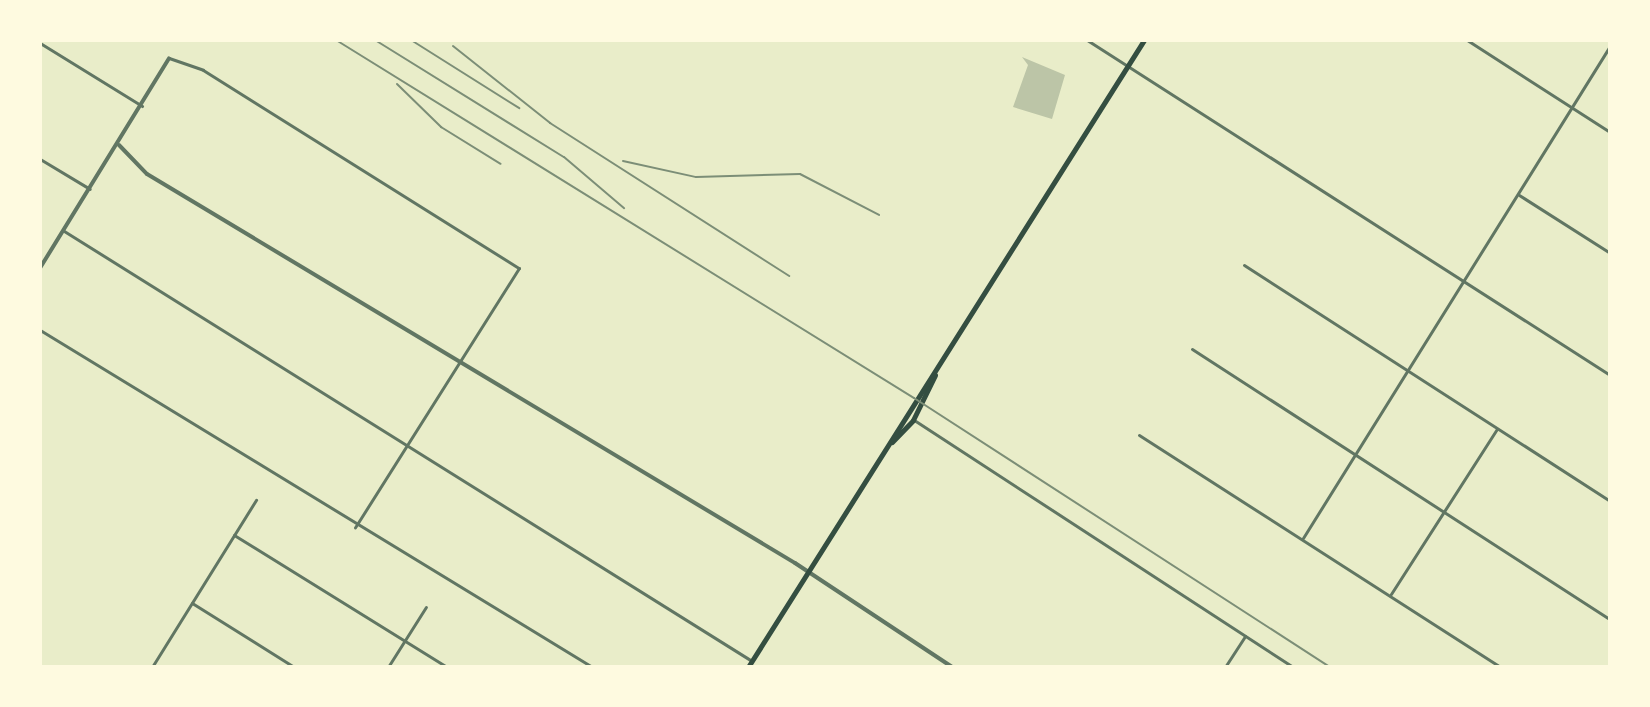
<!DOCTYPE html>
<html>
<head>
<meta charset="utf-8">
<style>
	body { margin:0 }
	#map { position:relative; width:1650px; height:707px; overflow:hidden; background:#e9edc9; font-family:Signika,sans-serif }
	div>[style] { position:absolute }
	.building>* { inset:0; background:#bcc5a7 }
	.minor>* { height:3px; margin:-1.5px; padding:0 1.5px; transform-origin:1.5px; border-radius:1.5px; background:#617663 }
	.tertiary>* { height:4px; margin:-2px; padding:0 2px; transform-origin:2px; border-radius:2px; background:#617663 }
	.secondary>* { height:5px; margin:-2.5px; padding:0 2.5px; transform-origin:2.5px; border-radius:2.5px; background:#344e41 }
	.rail>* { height:2px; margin:-1px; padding:0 1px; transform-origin:1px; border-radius:1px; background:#7c8e77 }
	span { translate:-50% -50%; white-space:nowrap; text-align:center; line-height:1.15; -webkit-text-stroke:6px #fefae0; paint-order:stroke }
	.frame { position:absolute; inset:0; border:42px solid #fefae0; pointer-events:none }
</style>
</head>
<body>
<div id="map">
	<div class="building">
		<div style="clip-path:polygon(1022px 57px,1065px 75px,1052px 119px,1013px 107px,1028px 65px)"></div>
	</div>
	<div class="minor">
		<div style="left:1087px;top:40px;width:621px;rotate:32.64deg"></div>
		<div style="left:1467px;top:40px;width:170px;rotate:32.8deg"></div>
		<div style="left:40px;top:43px;width:120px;rotate:31.7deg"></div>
		<div style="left:169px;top:58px;width:36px;rotate:19deg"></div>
		<div style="left:203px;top:70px;width:373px;rotate:32.1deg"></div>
		<div style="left:519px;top:268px;width:307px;rotate:122.3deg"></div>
		<div style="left:40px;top:159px;width:58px;rotate:31deg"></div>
		<div style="left:1519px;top:195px;width:108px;rotate:32.5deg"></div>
		<div style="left:64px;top:231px;width:811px;rotate:32.01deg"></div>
		<div style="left:1244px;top:265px;width:435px;rotate:32.8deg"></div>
		<div style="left:40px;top:330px;width:647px;rotate:31.4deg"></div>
		<div style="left:1192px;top:349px;width:498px;rotate:32.9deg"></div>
		<div style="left:914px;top:420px;width:452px;rotate:33.1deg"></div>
		<div style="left:1139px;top:435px;width:429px;rotate:32.7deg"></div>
		<div style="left:234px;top:535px;width:251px;rotate:31.8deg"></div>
		<div style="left:1303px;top:538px;width:580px;rotate:-58.04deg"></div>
		<div style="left:1391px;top:594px;width:196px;rotate:-57.3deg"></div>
		<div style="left:192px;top:603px;width:120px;rotate:32.1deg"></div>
		<div style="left:152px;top:667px;width:197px;rotate:-58.1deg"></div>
		<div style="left:388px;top:667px;width:71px;rotate:-57.7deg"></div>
		<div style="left:1225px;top:667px;width:37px;rotate:-57deg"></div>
	</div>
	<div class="tertiary">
		<div style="left:119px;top:145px;width:40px;rotate:46deg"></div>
		<div style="left:147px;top:174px;width:756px;rotate:30.98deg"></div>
		<div style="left:795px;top:563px;width:188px;rotate:33.5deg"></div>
		<div style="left:40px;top:268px;width:246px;rotate:-58.4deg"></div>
	</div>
	<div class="secondary">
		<div style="left:892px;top:442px;width:30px;rotate:-46deg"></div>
		<div style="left:913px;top:420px;width:50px;rotate:-63.9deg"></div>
		<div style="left:748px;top:667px;width:742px;rotate:-57.72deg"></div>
	</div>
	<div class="rail">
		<div style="left:336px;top:40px;width:680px;rotate:31.77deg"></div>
		<div style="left:914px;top:398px;width:495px;rotate:32.9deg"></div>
		<div style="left:375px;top:40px;width:222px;rotate:31.8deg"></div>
		<div style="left:564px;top:157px;width:79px;rotate:40.4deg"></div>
		<div style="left:411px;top:40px;width:128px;rotate:32.2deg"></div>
		<div style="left:453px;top:46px;width:124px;rotate:38.4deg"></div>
		<div style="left:550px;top:123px;width:284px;rotate:32.6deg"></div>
		<div style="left:397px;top:84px;width:62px;rotate:44.3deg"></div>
		<div style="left:441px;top:127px;width:70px;rotate:31.7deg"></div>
		<div style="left:623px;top:161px;width:75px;rotate:12.4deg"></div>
		<div style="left:696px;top:177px;width:104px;rotate:-1.7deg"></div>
		<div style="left:800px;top:174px;width:89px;rotate:27.4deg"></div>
	</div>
	<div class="frame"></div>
</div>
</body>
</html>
